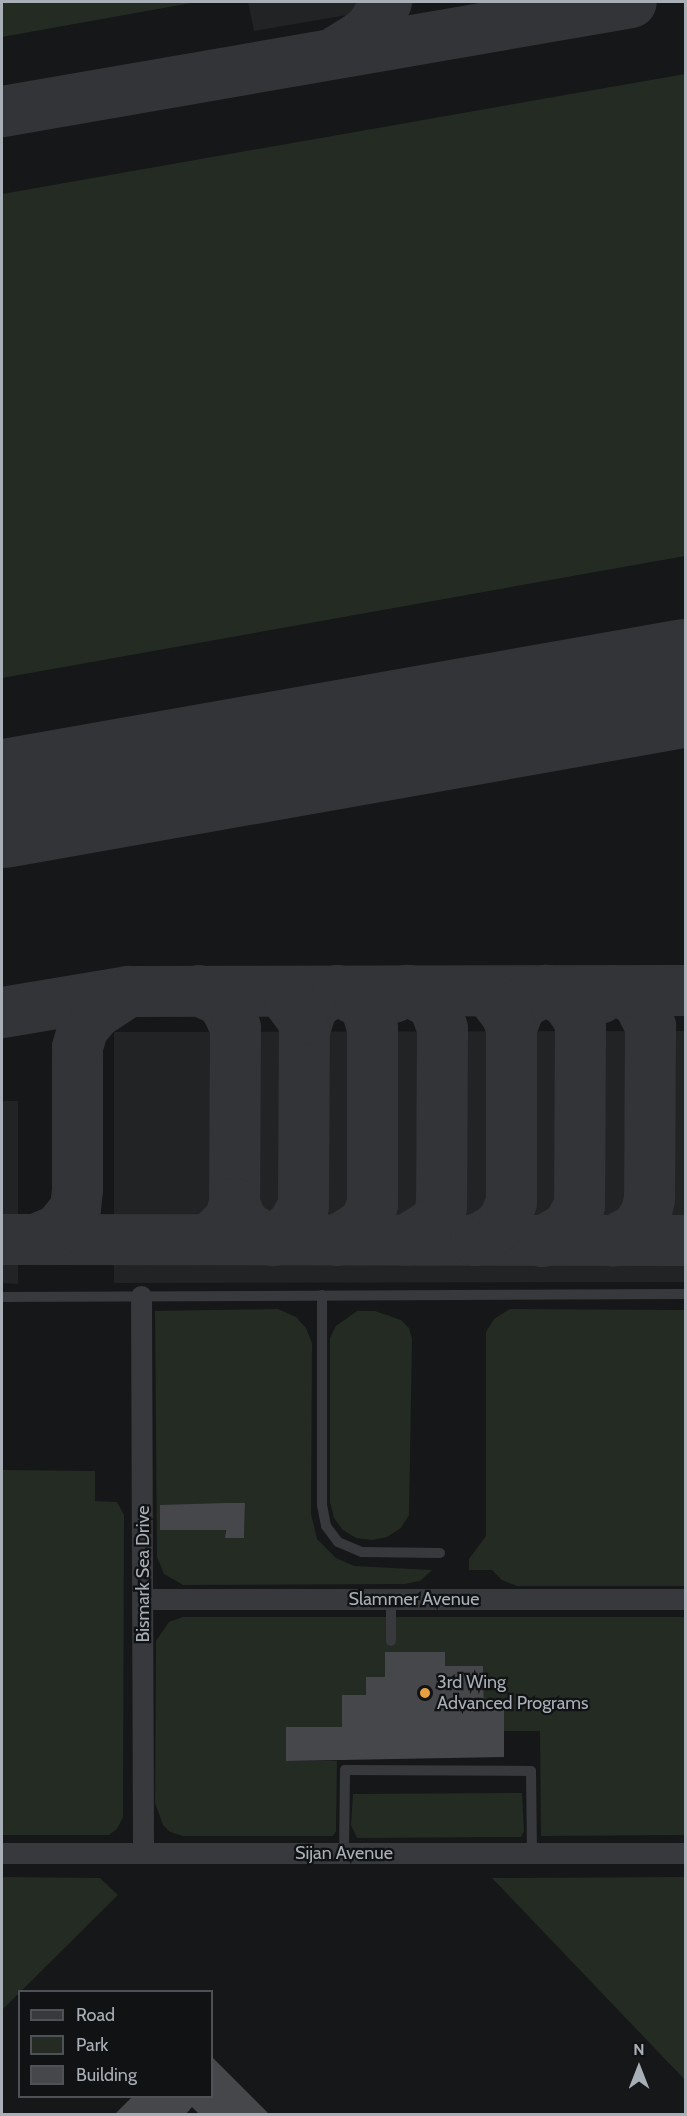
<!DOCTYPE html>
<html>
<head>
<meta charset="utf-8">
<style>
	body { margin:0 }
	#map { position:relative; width:687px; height:2116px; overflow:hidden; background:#161718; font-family:Cabin,sans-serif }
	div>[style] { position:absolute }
	.built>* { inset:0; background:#222325 }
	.green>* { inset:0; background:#232b23 }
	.taxiway>* { height:51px; margin:-25.5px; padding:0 25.5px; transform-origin:25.5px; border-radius:25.5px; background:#323437 }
	.runway>* { height:128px; margin:-64px; padding:0 64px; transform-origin:64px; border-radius:64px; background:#323437 }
	.building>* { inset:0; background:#45474b }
	.service>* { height:10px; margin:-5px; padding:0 5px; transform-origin:5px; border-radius:5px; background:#38393d }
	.minor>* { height:21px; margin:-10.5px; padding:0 10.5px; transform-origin:10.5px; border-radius:10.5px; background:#38393d }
	.dots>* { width:16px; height:16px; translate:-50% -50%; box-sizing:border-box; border:3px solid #111213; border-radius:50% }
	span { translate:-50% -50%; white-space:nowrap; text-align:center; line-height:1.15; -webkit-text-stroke:4.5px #111213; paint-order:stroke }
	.street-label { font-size:18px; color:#a9afb7 }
	.poi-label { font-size:18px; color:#a9afb7 }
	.left { translate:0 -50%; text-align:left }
	.frame { position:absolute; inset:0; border:3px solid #a9afb7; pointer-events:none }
	.legend { position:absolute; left:18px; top:1990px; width:195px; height:108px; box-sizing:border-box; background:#111213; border:2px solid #4e5155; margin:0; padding:8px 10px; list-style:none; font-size:18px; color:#a9afb7 }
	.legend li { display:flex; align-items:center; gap:12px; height:30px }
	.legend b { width:30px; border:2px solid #4e5155 }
	.north { position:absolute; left:609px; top:2038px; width:60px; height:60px; -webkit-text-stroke:4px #111213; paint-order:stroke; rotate:0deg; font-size:16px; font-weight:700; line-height:24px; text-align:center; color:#a9afb7 }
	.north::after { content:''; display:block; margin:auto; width:21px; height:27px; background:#a9afb7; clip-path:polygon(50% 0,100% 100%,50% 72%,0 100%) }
</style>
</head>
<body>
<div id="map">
	<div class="built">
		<div style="clip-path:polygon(248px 2px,423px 2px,254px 31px)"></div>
		<div style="clip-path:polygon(685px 1031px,685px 1282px,114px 1283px,114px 1032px)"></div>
		<div style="clip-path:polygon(2px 1101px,18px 1101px,18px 1284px,2px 1283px)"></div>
	</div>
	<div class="green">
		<div style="clip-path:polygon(2px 2px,197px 2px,2px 37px)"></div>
		<div style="clip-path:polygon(685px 74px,685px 556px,2px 678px,2px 194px)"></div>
		<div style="clip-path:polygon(evenodd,278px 1309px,296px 1317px,306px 1328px,312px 1343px,311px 1514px,317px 1539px,336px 1558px,354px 1566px,432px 1570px,420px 1581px,405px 1584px,183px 1585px,164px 1574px,157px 1557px,155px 1311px,278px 1309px,226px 1503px,245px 1503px,244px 1538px,225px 1538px,226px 1503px,278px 1309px,160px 1505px,204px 1505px,160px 1529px,160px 1505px)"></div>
		<div style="clip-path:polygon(510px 1309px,685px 1310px,685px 1586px,517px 1586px,502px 1580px,492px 1570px,469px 1570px,469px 1559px,486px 1536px,486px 1332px,494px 1319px)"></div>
		<div style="clip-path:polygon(357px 1311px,375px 1311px,401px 1320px,409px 1328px,412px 1339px,409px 1515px,401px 1528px,387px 1537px,372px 1540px,356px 1538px,343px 1530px,334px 1518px,330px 1502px,330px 1338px,336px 1326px)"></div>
		<div style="clip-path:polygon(2px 1470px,95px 1471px,95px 1501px,117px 1502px,124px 1515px,123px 1817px,117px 1829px,109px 1835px,2px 1835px)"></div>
		<div style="clip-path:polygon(evenodd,183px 1617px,685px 1617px,685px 1835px,541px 1836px,540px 1731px,504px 1731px,504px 1709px,484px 1709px,483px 1666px,445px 1666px,444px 1652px,385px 1652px,388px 1727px,286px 1727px,286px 1761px,337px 1761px,336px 1831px,333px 1836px,183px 1836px,170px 1832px,163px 1825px,155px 1803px,156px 1641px,169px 1622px,183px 1617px,342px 1695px,359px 1695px,358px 1713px,342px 1713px,342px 1695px)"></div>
		<div style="clip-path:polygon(522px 1793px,524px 1831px,521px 1837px,357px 1838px,351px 1825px,353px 1794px)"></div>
		<div style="clip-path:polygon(2px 1877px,100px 1878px,118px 1895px,2px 2010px)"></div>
		<div style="clip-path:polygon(685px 1877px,686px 1877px,685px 2080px,492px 1878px)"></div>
	</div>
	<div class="taxiway">
		<div style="left:333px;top:53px;width:34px;rotate:-32deg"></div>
		<div style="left:362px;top:35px;width:14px;rotate:-45deg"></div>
		<div style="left:372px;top:25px;width:27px;rotate:-59deg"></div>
		<div style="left:2px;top:111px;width:638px;rotate:-9.83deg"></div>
		<div style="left:198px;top:990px;width:22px;rotate:24deg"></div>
		<div style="left:218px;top:999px;width:12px;rotate:48deg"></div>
		<div style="left:226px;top:1008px;width:21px;rotate:65deg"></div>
		<div style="left:235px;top:1027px;width:176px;rotate:90.3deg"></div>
		<div style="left:234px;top:1203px;width:17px;rotate:107deg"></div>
		<div style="left:229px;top:1219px;width:18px;rotate:135deg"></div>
		<div style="left:393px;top:997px;width:16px;rotate:-27deg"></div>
		<div style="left:407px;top:990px;width:22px;rotate:27deg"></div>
		<div style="left:427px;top:1000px;width:11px;rotate:45deg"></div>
		<div style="left:435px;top:1008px;width:21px;rotate:71deg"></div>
		<div style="left:442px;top:1028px;width:178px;rotate:90.3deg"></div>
		<div style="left:441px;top:1206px;width:14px;rotate:111deg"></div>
		<div style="left:436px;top:1219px;width:11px;rotate:139deg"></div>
		<div style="left:428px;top:1226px;width:26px;rotate:148deg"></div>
		<div style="left:599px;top:998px;width:15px;rotate:-32deg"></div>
		<div style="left:612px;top:990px;width:15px;rotate:16deg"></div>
		<div style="left:626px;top:994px;width:14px;rotate:34deg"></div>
		<div style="left:638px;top:1002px;width:27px;rotate:63deg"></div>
		<div style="left:650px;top:1026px;width:172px;rotate:90.3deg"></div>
		<div style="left:649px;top:1198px;width:14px;rotate:102deg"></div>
		<div style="left:646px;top:1212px;width:19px;rotate:122deg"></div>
		<div style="left:636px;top:1228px;width:27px;rotate:152deg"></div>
		<div style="left:2px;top:1012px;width:128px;rotate:-9.5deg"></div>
		<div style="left:128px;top:991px;width:558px;rotate:-0.1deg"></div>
		<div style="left:511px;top:1028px;width:20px;rotate:-70deg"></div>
		<div style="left:518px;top:1009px;width:11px;rotate:-49deg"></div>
		<div style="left:525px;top:1001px;width:24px;rotate:-28deg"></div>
		<div style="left:546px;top:990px;width:23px;rotate:29deg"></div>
		<div style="left:566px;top:1001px;width:21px;rotate:55deg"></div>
		<div style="left:578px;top:1018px;width:10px;rotate:79deg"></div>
		<div style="left:580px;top:1028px;width:177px;rotate:90.3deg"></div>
		<div style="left:579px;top:1205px;width:24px;rotate:118deg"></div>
		<div style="left:568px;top:1226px;width:30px;rotate:150deg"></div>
		<div style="left:304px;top:1030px;width:23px;rotate:-72deg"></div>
		<div style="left:311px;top:1008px;width:13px;rotate:-45deg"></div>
		<div style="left:320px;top:999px;width:19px;rotate:-28deg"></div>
		<div style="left:337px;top:990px;width:25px;rotate:26deg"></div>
		<div style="left:360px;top:1001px;width:12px;rotate:55deg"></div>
		<div style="left:367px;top:1011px;width:18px;rotate:74deg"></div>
		<div style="left:372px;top:1028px;width:176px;rotate:90deg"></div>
		<div style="left:372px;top:1204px;width:21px;rotate:113deg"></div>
		<div style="left:364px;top:1223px;width:32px;rotate:148deg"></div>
		<div style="left:234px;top:1203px;width:18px;rotate:68deg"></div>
		<div style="left:241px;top:1220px;width:13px;rotate:45deg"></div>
		<div style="left:250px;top:1229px;width:25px;rotate:27deg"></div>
		<div style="left:272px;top:1240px;width:25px;rotate:-37deg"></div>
		<div style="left:292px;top:1225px;width:23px;rotate:-61deg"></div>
		<div style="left:303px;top:1205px;width:175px;rotate:-89.7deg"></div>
		<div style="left:304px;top:1030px;width:11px;rotate:-100deg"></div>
		<div style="left:302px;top:1019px;width:21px;rotate:-127deg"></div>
		<div style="left:2px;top:1239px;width:684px;rotate:0.08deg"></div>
		<div style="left:35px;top:1239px;width:25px;rotate:-23deg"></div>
		<div style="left:58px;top:1229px;width:27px;rotate:-51deg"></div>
		<div style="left:75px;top:1208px;width:18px;rotate:-84deg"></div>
		<div style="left:77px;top:1190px;width:143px;rotate:-90deg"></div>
		<div style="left:77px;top:1047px;width:19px;rotate:-74deg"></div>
		<div style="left:82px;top:1029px;width:22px;rotate:-51deg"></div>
		<div style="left:96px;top:1012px;width:38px;rotate:-33deg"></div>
		<div style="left:475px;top:1240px;width:24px;rotate:-30deg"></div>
		<div style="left:496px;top:1228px;width:13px;rotate:-51deg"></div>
		<div style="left:504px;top:1218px;width:17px;rotate:-66deg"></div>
		<div style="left:511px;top:1202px;width:174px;rotate:-90deg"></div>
		<div style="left:511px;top:1028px;width:15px;rotate:-110deg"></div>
		<div style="left:506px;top:1014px;width:18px;rotate:-128deg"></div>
	</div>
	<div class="runway">
		<div style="left:2px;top:804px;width:695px;rotate:-10.03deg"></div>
	</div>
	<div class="building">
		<div style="clip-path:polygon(226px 1503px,245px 1503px,244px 1538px,225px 1538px,226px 1530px,160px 1530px,160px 1505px)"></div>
		<div style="clip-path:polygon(385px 1652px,445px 1652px,445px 1666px,483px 1666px,484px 1709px,504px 1709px,504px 1757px,286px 1761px,286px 1727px,342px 1727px,342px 1695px,366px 1695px,366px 1677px,385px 1677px)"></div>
		<div style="clip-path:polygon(212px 2057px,270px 2115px,200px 2115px,192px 2107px,185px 2115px,114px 2115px,132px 2097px,212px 2097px)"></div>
	</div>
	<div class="service">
		<div style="left:322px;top:1295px;width:210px;rotate:90deg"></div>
		<div style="left:322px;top:1505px;width:21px;rotate:79deg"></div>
		<div style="left:326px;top:1526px;width:20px;rotate:53deg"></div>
		<div style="left:338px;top:1542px;width:26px;rotate:23deg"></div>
		<div style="left:362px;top:1552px;width:78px;rotate:0.7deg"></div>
		<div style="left:2px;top:1297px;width:684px;rotate:-0.25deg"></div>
		<div style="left:391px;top:1641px;width:42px;rotate:-90deg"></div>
		<div style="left:344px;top:1853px;width:83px;rotate:-89.3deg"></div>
		<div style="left:345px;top:1770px;width:186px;rotate:0.3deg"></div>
		<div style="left:531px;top:1771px;width:82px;rotate:89.3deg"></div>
	</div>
	<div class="minor">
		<div style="left:141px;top:1296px;width:556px;rotate:89.79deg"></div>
		<div style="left:143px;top:1599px;width:543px"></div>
		<div style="left:2px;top:1853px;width:684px"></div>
	</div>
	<div class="dots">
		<div style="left:425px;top:1693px;background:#e6a041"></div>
	</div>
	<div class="street-label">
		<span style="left:143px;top:1574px;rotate:-90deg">Bismark Sea Drive</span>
		<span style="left:414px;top:1599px">Slammer Avenue</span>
		<span style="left:344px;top:1853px">Sijan Avenue</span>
	</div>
	<div class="poi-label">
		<span class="left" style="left:437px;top:1693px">3rd Wing<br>Advanced Programs</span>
	</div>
	<div class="frame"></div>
	<ul class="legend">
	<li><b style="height:8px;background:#38393d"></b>Road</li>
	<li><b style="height:16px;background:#232b23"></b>Park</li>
	<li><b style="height:16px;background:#45474b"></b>Building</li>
	</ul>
	<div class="north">N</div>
</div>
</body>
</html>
